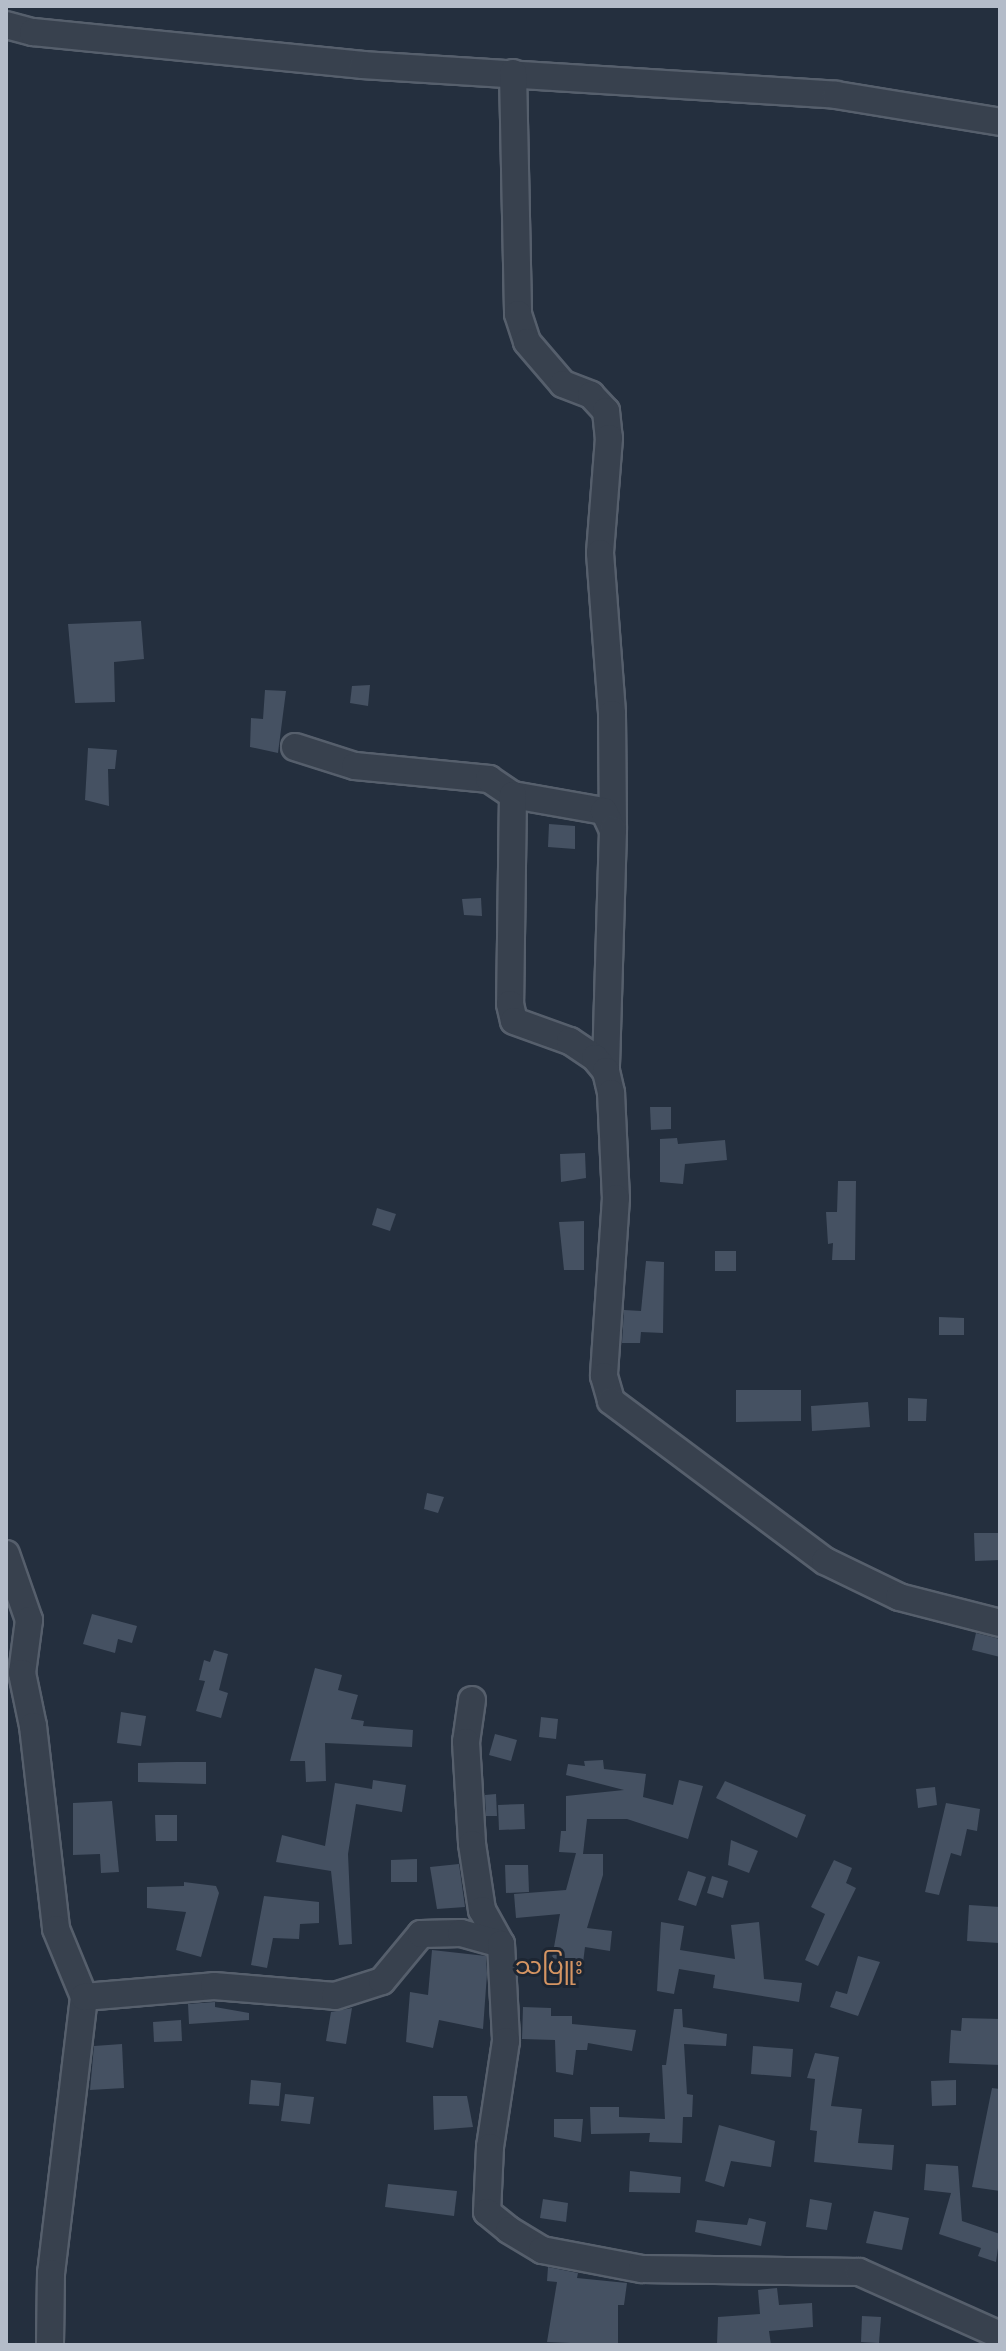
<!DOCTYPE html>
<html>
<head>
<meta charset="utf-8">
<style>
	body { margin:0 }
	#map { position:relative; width:1006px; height:2351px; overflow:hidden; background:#242f3e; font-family:Mulish,"Noto Sans Myanmar",sans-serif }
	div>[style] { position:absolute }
	.building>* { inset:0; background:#455162 }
	.roads { filter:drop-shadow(2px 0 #565f6c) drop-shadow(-2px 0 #565f6c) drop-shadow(0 2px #565f6c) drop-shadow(0 -2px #565f6c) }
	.minor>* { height:26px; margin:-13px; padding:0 13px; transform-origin:13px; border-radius:13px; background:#38414e }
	span { translate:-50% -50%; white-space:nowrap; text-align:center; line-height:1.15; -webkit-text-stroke:6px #1d2633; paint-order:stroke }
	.quarter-label { font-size:24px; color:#d59563 }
	.frame { position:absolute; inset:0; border:8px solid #b4bcc9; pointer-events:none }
</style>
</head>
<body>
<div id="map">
	<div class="building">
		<div style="clip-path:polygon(141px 621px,144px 659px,114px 662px,115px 702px,75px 703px,68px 624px)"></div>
		<div style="clip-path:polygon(370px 685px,368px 706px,350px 703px,352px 686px)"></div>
		<div style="clip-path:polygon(265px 690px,286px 691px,278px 753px,250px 747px,251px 718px,263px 719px)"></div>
		<div style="clip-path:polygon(88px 748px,117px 750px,115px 769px,108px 769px,109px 806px,85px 800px)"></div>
		<div style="clip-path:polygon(549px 824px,575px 826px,575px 849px,548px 847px)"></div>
		<div style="clip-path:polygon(481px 898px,482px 916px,464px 915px,462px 899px)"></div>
		<div style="clip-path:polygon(650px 1107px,671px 1107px,671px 1129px,651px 1130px)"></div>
		<div style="clip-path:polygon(677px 1138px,678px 1144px,725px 1140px,727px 1160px,685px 1164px,683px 1184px,660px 1182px,660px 1139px)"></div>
		<div style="clip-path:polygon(585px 1153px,586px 1178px,561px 1182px,560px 1154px)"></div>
		<div style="clip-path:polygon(838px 1181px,856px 1181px,855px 1260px,832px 1260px,833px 1243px,828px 1244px,826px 1212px,837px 1212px)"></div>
		<div style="clip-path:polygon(377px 1208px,396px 1214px,390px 1231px,372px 1225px)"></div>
		<div style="clip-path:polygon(584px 1221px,584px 1270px,564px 1270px,559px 1222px)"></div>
		<div style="clip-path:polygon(715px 1251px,736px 1251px,736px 1271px,715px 1271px)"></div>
		<div style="clip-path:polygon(646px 1261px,664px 1262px,663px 1333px,641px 1332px,640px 1343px,622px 1343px,624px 1310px,641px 1311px)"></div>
		<div style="clip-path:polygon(939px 1317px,964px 1318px,964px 1335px,939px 1335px)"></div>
		<div style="clip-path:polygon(736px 1390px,801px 1390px,801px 1421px,736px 1422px)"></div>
		<div style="clip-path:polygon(908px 1398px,927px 1399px,926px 1421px,908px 1421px)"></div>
		<div style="clip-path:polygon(868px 1402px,870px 1427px,812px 1431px,811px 1406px)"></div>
		<div style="clip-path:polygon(427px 1493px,444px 1497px,438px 1513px,424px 1509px)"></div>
		<div style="clip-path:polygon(974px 1533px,1000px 1533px,1000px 1560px,975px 1561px)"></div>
		<div style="clip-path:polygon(92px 1614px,137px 1626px,132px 1643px,118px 1639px,115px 1653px,83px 1644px)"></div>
		<div style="clip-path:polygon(976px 1633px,1000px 1639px,1000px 1657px,972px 1650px)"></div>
		<div style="clip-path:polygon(214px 1650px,228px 1654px,219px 1690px,228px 1693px,221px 1718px,196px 1711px,205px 1681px,199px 1680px,204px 1660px,210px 1662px)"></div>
		<div style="clip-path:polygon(315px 1668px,342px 1675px,338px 1690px,358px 1695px,351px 1719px,364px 1721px,363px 1726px,413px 1730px,412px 1747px,325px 1743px,326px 1781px,306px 1782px,305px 1761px,290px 1761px)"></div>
		<div style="clip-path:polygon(121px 1712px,146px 1716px,141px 1746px,117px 1743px)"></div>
		<div style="clip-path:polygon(541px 1717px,558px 1719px,556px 1739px,539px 1737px)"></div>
		<div style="clip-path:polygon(495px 1734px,517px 1740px,511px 1761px,489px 1755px)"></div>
		<div style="clip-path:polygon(603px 1760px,604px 1769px,646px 1774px,643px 1797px,673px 1805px,679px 1780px,703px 1786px,688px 1839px,627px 1819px,587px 1819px,583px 1854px,603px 1854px,603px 1875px,587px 1928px,612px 1931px,610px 1951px,585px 1947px,583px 1963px,552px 1958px,560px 1914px,516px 1918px,514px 1894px,566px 1890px,576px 1853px,559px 1852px,561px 1831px,566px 1831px,566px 1796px,624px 1790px,566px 1775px,568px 1764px,585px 1766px,584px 1761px)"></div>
		<div style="clip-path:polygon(176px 1762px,206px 1762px,206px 1784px,138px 1782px,138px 1763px)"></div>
		<div style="clip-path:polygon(373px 1780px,406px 1785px,402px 1812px,356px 1804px,348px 1854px,352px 1944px,339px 1945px,331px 1871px,276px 1862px,282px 1835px,325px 1846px,335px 1783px,372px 1789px)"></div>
		<div style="clip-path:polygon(725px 1781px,806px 1815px,797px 1838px,716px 1798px)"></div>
		<div style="clip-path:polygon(935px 1787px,937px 1805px,918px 1808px,916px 1789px)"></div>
		<div style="clip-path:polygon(496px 1794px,497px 1816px,486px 1816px,485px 1795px)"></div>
		<div style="clip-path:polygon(112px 1801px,119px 1872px,101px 1873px,100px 1854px,73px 1855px,73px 1803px)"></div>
		<div style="clip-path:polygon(946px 1803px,980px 1809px,977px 1831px,967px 1829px,961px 1856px,951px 1853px,939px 1895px,925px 1892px)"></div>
		<div style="clip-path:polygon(524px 1804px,525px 1829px,499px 1830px,498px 1805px)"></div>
		<div style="clip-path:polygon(155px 1815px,177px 1815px,177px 1841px,156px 1841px)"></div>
		<div style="clip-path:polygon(731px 1840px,758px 1851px,749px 1873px,728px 1865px)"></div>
		<div style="clip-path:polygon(417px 1859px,417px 1882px,391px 1882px,391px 1860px)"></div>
		<div style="clip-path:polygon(834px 1860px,852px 1868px,846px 1883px,856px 1888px,818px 1966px,805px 1960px,825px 1914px,811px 1907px)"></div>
		<div style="clip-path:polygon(459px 1864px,465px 1907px,437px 1909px,430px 1867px)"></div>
		<div style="clip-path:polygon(505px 1865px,528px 1865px,529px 1892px,506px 1893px)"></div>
		<div style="clip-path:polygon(688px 1871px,706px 1877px,696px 1906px,678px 1900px)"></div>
		<div style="clip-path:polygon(712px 1876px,728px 1881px,723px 1898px,707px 1893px)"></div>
		<div style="clip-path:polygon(184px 1882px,216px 1886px,219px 1893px,201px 1957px,176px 1950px,186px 1912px,147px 1908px,147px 1887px,184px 1886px)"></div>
		<div style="clip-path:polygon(264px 1896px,319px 1902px,319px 1923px,300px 1924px,299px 1939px,273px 1938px,267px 1968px,251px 1965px)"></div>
		<div style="clip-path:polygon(969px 1905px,1000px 1907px,999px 1943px,967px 1941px)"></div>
		<div style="clip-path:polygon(661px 1922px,684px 1926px,680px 1950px,735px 1959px,731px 1925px,759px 1922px,764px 1979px,802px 1983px,799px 2002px,713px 1988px,715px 1975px,679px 1969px,674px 1994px,657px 1991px)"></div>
		<div style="clip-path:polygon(432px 1950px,486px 1956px,487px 1974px,483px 2029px,439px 2020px,433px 2048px,406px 2042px,410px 1992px,428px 1995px)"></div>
		<div style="clip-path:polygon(858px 1956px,880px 1962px,858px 2016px,830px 2007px,836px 1991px,847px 1994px)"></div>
		<div style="clip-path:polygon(215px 2002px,215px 2007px,249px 2013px,249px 2020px,189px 2024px,188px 2004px)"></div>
		<div style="clip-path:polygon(523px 2007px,551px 2008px,551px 2016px,572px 2016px,572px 2024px,636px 2030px,632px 2051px,588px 2043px,587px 2050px,576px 2050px,573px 2075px,556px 2072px,555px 2040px,522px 2039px)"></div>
		<div style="clip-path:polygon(352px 2008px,346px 2044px,326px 2041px,331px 2012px)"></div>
		<div style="clip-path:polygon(674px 2009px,682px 2009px,683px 2027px,727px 2034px,726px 2046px,684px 2044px,687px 2094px,693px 2095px,692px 2117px,683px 2117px,682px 2143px,649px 2142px,650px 2133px,591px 2134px,590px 2107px,619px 2107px,619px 2117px,665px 2119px,662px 2065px,666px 2065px)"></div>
		<div style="clip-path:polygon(962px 2018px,1000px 2019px,1000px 2065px,949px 2063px,951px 2030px,961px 2031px)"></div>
		<div style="clip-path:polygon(181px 2020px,182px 2041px,154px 2042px,153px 2022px)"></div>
		<div style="clip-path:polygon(122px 2044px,124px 2088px,90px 2090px,94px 2046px)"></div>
		<div style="clip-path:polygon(753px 2046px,793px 2049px,791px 2077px,751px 2074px)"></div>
		<div style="clip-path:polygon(815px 2053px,839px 2057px,831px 2106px,862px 2109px,858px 2143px,894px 2145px,892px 2170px,814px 2162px,817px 2131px,810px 2130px,815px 2079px,807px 2078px)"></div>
		<div style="clip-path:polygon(251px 2080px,281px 2083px,279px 2106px,249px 2104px)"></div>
		<div style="clip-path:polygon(956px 2080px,956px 2105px,932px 2106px,931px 2081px)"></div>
		<div style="clip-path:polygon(992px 2088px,1000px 2089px,1000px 2191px,972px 2187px)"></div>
		<div style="clip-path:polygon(285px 2094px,314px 2097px,310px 2124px,281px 2121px)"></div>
		<div style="clip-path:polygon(433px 2096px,467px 2096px,473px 2127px,434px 2130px)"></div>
		<div style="clip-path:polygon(554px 2119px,583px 2119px,581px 2142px,554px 2137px)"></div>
		<div style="clip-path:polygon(719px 2125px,775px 2141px,771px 2167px,731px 2161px,724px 2187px,705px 2181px)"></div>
		<div style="clip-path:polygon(926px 2164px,958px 2166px,962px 2221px,1000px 2234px,996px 2262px,978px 2256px,981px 2248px,939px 2234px,951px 2193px,924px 2190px)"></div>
		<div style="clip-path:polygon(630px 2171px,681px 2177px,680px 2193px,629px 2192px)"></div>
		<div style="clip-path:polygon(388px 2184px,457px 2191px,454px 2216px,385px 2207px)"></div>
		<div style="clip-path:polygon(543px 2199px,568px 2203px,566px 2222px,540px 2218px)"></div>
		<div style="clip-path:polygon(810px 2199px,832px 2203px,827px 2230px,806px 2227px)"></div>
		<div style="clip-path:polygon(874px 2211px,909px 2218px,902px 2250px,866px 2243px)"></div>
		<div style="clip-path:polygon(749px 2218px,766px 2222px,761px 2246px,695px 2232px,697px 2220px,747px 2225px)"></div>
		<div style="clip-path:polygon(548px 2267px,578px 2273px,577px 2278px,627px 2283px,624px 2305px,618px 2305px,618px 2345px,547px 2342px,557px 2282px,547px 2281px)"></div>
		<div style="clip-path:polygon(777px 2288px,779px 2305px,812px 2303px,813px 2327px,769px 2331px,771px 2345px,717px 2344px,718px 2317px,760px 2314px,758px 2290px)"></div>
		<div style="clip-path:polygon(862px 2316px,881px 2317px,879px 2343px,861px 2342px)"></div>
	</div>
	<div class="roads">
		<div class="minor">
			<div style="left:6px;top:25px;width:28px;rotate:15deg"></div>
			<div style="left:33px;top:32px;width:332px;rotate:5.7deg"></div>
			<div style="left:363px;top:65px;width:474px;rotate:3.6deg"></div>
			<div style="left:836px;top:95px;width:166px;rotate:9.3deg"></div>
			<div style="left:513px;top:73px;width:241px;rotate:88.8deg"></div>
			<div style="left:518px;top:314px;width:29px;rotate:72deg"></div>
			<div style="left:527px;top:342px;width:55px;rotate:49.4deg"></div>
			<div style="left:563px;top:384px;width:30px;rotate:21deg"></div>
			<div style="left:591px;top:395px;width:22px;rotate:47deg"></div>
			<div style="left:606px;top:411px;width:27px;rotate:84deg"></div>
			<div style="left:609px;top:438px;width:115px;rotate:94.5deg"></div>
			<div style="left:600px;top:553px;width:161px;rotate:85.7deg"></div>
			<div style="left:612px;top:714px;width:116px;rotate:89.5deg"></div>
			<div style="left:295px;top:747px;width:63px;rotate:17.6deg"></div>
			<div style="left:355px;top:766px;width:135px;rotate:5.5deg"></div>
			<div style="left:489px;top:779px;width:29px;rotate:34deg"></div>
			<div style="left:513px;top:795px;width:92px;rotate:10deg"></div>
			<div style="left:604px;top:811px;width:21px;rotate:65deg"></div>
			<div style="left:613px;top:830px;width:241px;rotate:91.7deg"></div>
			<div style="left:513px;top:795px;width:209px;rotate:90.8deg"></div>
			<div style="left:510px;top:1004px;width:17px;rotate:77deg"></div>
			<div style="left:514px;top:1021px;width:59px;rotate:19.7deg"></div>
			<div style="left:570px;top:1041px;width:30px;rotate:34deg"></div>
			<div style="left:595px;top:1058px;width:17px;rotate:50deg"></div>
			<div style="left:606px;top:1071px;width:23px;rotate:77deg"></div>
			<div style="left:611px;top:1093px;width:105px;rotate:87.3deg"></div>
			<div style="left:616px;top:1198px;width:178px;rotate:93.9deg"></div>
			<div style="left:604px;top:1376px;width:26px;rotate:74deg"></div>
			<div style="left:611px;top:1401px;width:267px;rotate:36.8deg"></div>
			<div style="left:825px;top:1561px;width:82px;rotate:25.9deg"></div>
			<div style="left:899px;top:1597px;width:104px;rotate:14.4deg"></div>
			<div style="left:6px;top:1554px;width:70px;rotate:70.8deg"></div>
			<div style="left:29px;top:1620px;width:53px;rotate:97.5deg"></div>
			<div style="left:22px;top:1673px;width:54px;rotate:78.3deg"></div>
			<div style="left:33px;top:1726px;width:204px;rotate:83.5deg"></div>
			<div style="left:56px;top:1929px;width:74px;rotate:67.6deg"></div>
			<div style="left:84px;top:1997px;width:278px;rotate:96.8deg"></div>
			<div style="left:51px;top:2273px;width:72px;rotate:90.8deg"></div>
			<div style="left:472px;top:1700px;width:42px;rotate:98.1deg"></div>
			<div style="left:466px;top:1742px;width:102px;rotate:86.6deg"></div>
			<div style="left:472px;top:1844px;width:67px;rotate:81.4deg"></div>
			<div style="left:482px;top:1910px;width:39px;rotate:61deg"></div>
			<div style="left:84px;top:1997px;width:130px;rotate:-4.8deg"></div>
			<div style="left:214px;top:1986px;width:121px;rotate:4.7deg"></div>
			<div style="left:335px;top:1996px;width:49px;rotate:-17.7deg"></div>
			<div style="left:382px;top:1981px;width:61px;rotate:-50.3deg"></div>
			<div style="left:421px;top:1934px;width:40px;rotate:-1.4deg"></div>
			<div style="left:461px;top:1933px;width:41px;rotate:15.4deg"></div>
			<div style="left:501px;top:1944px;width:97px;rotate:87deg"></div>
			<div style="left:506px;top:2041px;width:107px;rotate:98.6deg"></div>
			<div style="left:490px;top:2147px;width:65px;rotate:92.6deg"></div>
			<div style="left:487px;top:2212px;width:28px;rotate:39deg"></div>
			<div style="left:509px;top:2230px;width:39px;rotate:31deg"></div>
			<div style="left:542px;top:2250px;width:102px;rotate:10.8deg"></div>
			<div style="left:642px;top:2269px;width:217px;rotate:0.8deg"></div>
			<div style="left:859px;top:2272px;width:154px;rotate:24.1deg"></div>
		</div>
	</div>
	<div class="quarter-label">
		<span style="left:549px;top:1966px">သပြူး</span>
	</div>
	<div class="frame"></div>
</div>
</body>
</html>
